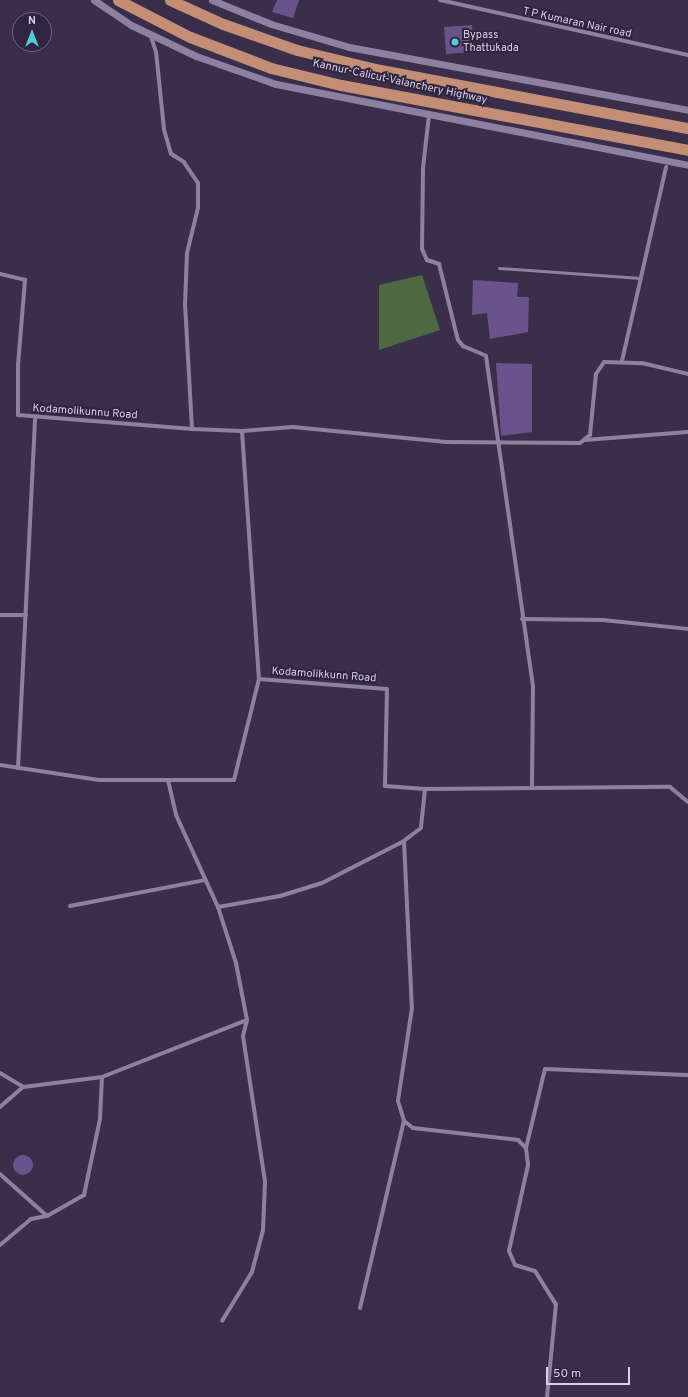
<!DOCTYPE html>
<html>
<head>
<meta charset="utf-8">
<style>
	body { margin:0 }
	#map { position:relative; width:688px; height:1397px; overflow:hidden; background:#3a2f4b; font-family:Overpass,sans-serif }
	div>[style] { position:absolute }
	.green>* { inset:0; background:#4e6942 }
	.building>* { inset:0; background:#6a538b }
	.round { border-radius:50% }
	.service>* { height:3px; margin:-1.5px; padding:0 1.5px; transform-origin:1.5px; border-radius:1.5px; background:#8d81a2 }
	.minor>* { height:4px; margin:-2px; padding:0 2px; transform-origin:2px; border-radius:2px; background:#8d81a2 }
	.tertiary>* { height:7px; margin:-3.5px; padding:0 3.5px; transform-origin:3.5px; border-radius:3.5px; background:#8d81a2 }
	.trunk>* { height:11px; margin:-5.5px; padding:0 5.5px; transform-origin:5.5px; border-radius:5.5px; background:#c48d76 }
	.dots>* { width:11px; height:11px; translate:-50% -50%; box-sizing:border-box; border:2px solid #302540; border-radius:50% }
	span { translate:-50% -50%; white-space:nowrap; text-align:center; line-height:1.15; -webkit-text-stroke:4px #302540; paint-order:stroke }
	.street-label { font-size:11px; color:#d7d1e2 }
	.poi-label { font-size:11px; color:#d7d1e2 }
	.left { translate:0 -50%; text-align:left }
	.north { position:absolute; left:12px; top:12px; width:40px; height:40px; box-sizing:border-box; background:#302540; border:1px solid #736a81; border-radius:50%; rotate:0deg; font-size:11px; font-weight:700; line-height:16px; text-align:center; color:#d7d1e2 }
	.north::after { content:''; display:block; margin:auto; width:14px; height:18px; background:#54cade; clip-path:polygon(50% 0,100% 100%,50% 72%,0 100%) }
	.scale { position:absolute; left:546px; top:1367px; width:84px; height:18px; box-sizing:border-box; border:2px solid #d7d1e2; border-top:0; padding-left:5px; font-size:12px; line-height:14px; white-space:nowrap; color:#d7d1e2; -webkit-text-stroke:3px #302540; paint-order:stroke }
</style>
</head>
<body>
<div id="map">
	<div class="green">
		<div style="clip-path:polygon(422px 275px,440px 330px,379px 350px,379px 285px)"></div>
	</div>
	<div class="building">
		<div style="clip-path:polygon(277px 0,299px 0,293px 18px,272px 12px)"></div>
		<div style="clip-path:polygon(472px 25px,474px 52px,446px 54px,444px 27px)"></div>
		<div style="clip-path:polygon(473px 280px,518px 283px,517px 297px,529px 297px,528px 332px,490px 339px,487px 313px,472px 315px)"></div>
		<div style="clip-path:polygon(496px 363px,532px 364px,532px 432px,501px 436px)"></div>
		<div class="round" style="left:13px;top:1155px;width:20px;height:20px"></div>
	</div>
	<div class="service">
		<div style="left:499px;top:268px;width:142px;rotate:4deg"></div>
	</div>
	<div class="minor">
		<div style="left:440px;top:0;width:254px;rotate:12.5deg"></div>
		<div style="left:429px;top:115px;width:53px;rotate:96.5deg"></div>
		<div style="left:423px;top:168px;width:81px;rotate:90.7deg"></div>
		<div style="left:422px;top:249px;width:12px;rotate:66deg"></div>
		<div style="left:427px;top:260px;width:13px;rotate:18deg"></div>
		<div style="left:439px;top:264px;width:78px;rotate:76deg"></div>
		<div style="left:458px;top:340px;width:8px;rotate:50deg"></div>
		<div style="left:463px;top:346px;width:25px;rotate:23deg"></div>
		<div style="left:486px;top:356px;width:334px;rotate:81.9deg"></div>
		<div style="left:533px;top:687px;width:100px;rotate:90.6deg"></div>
		<div style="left:0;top:274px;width:26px;rotate:13deg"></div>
		<div style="left:25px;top:280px;width:86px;rotate:94.7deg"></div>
		<div style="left:18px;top:366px;width:49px;rotate:90deg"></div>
		<div style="left:18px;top:415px;width:175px;rotate:4.6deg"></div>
		<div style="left:192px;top:429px;width:124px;rotate:-93.2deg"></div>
		<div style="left:185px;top:305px;width:52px;rotate:-87.8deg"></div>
		<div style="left:187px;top:253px;width:46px;rotate:-76.3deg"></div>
		<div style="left:198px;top:208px;width:25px;rotate:-90deg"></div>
		<div style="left:198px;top:183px;width:25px;rotate:-124deg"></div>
		<div style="left:184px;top:162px;width:15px;rotate:-148deg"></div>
		<div style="left:171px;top:154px;width:26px;rotate:-106deg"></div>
		<div style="left:164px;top:129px;width:77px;rotate:-95.9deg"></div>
		<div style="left:156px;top:52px;width:19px;rotate:-108deg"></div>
		<div style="left:622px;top:361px;width:199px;rotate:-77.2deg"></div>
		<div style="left:192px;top:429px;width:50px;rotate:2.3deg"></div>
		<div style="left:242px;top:431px;width:249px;rotate:86.1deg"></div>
		<div style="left:259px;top:679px;width:128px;rotate:4.5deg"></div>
		<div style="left:387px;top:689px;width:97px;rotate:91.2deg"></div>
		<div style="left:385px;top:786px;width:40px;rotate:4.3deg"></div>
		<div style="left:425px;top:789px;width:39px;rotate:96deg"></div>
		<div style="left:421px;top:828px;width:21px;rotate:143deg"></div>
		<div style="left:404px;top:841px;width:92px;rotate:152.9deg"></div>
		<div style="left:322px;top:883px;width:44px;rotate:162.8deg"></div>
		<div style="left:280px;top:896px;width:63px;rotate:169.9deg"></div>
		<div style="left:218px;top:907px;width:59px;rotate:72.2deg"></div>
		<div style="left:236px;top:963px;width:58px;rotate:79.1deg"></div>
		<div style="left:242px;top:431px;width:51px;rotate:-4.5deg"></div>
		<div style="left:293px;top:427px;width:154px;rotate:5.6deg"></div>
		<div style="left:446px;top:442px;width:134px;rotate:0.4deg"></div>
		<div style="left:580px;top:443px;width:13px;rotate:-39deg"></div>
		<div style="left:590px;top:435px;width:61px;rotate:-84.4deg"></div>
		<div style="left:596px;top:374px;width:14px;rotate:-56deg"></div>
		<div style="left:604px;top:362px;width:38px;rotate:2deg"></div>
		<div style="left:642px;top:363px;width:47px;rotate:13.4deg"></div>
		<div style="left:585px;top:440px;width:103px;rotate:-4.4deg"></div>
		<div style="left:0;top:615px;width:26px"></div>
		<div style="left:522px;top:619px;width:81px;rotate:0.7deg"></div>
		<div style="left:603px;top:620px;width:85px;rotate:6deg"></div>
		<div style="left:0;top:765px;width:100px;rotate:8.6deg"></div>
		<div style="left:99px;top:780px;width:135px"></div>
		<div style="left:234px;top:780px;width:104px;rotate:-76.1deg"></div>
		<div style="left:18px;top:768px;width:350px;rotate:-87.2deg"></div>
		<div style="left:168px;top:780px;width:36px;rotate:77deg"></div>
		<div style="left:176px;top:815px;width:101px;rotate:65.5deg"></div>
		<div style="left:425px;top:789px;width:245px;rotate:-0.5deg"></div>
		<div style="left:670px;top:787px;width:23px;rotate:40deg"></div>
		<div style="left:404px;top:841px;width:167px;rotate:87.3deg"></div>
		<div style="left:412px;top:1008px;width:94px;rotate:98.6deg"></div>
		<div style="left:398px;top:1101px;width:21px;rotate:73deg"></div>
		<div style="left:404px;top:1121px;width:11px;rotate:38deg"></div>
		<div style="left:413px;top:1128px;width:106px;rotate:6.5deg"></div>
		<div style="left:518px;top:1140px;width:11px;rotate:45deg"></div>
		<div style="left:526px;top:1148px;width:17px;rotate:83deg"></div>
		<div style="left:528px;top:1165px;width:88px;rotate:102.5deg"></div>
		<div style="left:509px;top:1251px;width:15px;rotate:67deg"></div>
		<div style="left:515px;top:1265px;width:21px;rotate:17deg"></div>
		<div style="left:535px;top:1271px;width:39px;rotate:58deg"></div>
		<div style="left:556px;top:1304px;width:93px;rotate:95.5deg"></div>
		<div style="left:70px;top:906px;width:137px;rotate:-10.9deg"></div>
		<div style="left:0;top:1073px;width:27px;rotate:31deg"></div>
		<div style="left:0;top:1107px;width:30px;rotate:-41deg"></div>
		<div style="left:23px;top:1087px;width:80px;rotate:-7.2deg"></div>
		<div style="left:102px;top:1077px;width:156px;rotate:-21.5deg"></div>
		<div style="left:247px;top:1020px;width:16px;rotate:104deg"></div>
		<div style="left:243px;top:1036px;width:148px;rotate:81.4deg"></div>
		<div style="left:265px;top:1182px;width:48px;rotate:92.4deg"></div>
		<div style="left:263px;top:1230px;width:43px;rotate:104.7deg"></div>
		<div style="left:252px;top:1272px;width:57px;rotate:121.5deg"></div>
		<div style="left:526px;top:1148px;width:81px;rotate:-76.5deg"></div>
		<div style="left:545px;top:1069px;width:142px;rotate:2.4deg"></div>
		<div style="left:0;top:1174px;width:63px;rotate:41.8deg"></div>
		<div style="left:0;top:1245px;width:40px;rotate:-40deg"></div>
		<div style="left:31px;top:1219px;width:16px;rotate:-11deg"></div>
		<div style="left:47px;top:1216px;width:43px;rotate:-29.6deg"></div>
		<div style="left:84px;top:1195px;width:78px;rotate:-78.1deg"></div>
		<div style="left:100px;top:1119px;width:42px;rotate:-87.3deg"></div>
		<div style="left:360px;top:1308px;width:192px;rotate:-76.8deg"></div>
	</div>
	<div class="tertiary">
		<div style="left:94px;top:0;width:45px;rotate:34deg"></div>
		<div style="left:131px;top:25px;width:72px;rotate:25.5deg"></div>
		<div style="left:196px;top:56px;width:85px;rotate:19.3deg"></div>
		<div style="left:276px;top:84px;width:420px;rotate:11.1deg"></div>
		<div style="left:212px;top:0;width:64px;rotate:22.1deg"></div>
		<div style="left:271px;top:24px;width:81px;rotate:16.4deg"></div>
		<div style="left:349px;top:47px;width:345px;rotate:10.5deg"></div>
	</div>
	<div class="trunk">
		<div style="left:118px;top:0;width:81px;rotate:27.2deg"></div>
		<div style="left:190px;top:37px;width:87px;rotate:20.9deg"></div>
		<div style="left:271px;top:68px;width:72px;rotate:13.7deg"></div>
		<div style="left:341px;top:85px;width:353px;rotate:10.6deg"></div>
		<div style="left:170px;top:0;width:58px;rotate:24.4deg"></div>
		<div style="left:223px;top:24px;width:78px;rotate:19.4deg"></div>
		<div style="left:297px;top:50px;width:80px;rotate:13.7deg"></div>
		<div style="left:375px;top:69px;width:319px;rotate:10.7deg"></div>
	</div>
	<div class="dots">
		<div style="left:455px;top:42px;background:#54cade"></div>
	</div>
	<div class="street-label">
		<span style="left:577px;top:23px;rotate:12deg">T P Kumaran Nair road</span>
		<span style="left:400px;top:82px;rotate:12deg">Kannur-Calicut-Valanchery Highway</span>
		<span style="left:85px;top:412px;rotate:4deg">Kodamolikunnu Road</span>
		<span style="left:324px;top:675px;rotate:4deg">Kodamolikkunn Road</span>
	</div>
	<div class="poi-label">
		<span class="left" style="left:463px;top:42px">Bypass<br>Thattukada</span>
	</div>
	<div class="north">N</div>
	<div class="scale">50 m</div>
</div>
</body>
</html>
